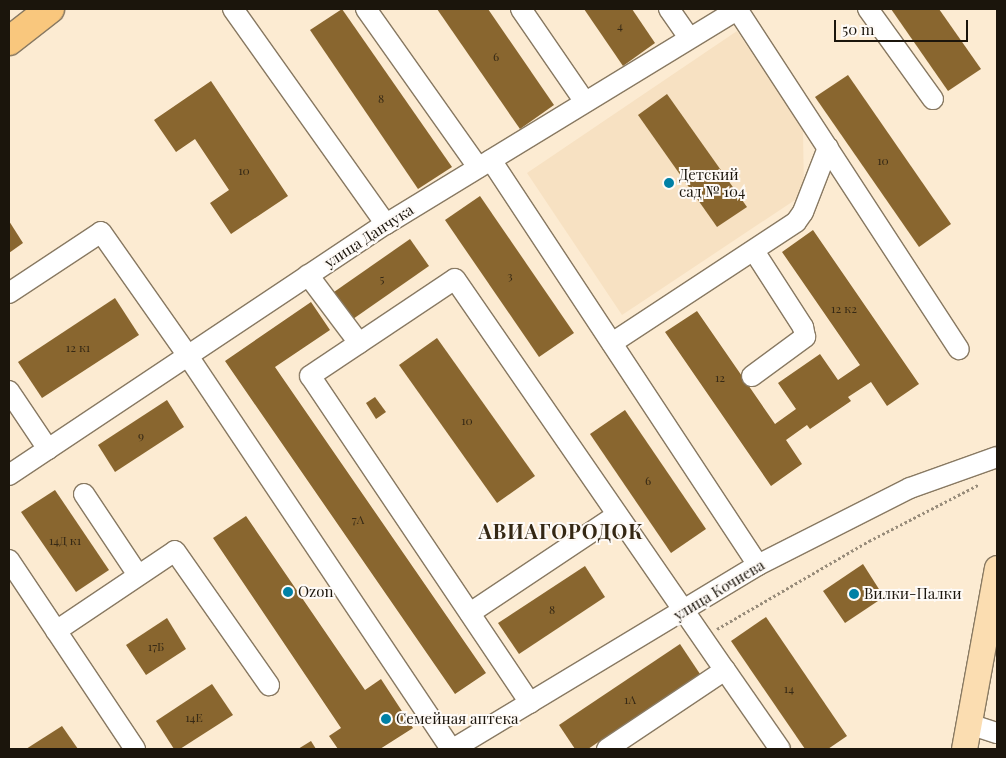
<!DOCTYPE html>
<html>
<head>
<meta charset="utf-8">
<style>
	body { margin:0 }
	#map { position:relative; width:1006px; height:758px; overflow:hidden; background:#fcebd2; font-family:"Playfair Display",serif }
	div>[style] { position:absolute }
	.built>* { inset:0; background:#f7e1c2 }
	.building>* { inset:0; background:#89662f }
	.path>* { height:3px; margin-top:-1.5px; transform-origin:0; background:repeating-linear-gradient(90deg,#988c7a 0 2.5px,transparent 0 5px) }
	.roads { filter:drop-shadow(1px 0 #887962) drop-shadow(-1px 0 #887962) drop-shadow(0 1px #887962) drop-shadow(0 -1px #887962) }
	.minor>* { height:20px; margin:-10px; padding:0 10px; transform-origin:10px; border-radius:10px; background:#fff }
	.major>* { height:25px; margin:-12.5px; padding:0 12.5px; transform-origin:12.5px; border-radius:12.5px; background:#fbddb1 }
	.highway>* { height:28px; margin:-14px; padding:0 14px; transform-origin:14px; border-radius:14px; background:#f9c77d }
	.dots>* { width:14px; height:14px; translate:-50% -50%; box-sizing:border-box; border:2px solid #fefaf6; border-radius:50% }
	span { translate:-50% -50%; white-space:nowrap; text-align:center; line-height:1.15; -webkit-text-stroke:4px #fefaf6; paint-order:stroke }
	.number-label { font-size:12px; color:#362915 }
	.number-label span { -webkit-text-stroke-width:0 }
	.poi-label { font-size:15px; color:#1b150c }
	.left { translate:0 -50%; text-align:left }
	.street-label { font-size:15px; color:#1b150c }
	.district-label { font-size:20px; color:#342713; font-weight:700; letter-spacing:1px }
	.frame { position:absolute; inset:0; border:10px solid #1b150c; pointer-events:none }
	.scale { position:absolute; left:834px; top:20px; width:134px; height:22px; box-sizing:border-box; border:2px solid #1b150c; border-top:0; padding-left:6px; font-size:15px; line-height:18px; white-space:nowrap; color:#1b150c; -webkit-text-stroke:4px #fefaf6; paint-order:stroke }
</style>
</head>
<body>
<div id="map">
	<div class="built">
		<div style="clip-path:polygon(737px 31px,803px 129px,804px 194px,622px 315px,527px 173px)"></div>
	</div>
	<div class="building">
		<div style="clip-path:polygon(342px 9px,452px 167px,418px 189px,310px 30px)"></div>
		<div style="clip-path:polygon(437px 9px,488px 9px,554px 105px,520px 129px)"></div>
		<div style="clip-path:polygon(584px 9px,632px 9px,655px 43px,623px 66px)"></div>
		<div style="clip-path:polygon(891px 9px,939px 9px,981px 69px,948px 91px)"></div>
		<div style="clip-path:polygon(848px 75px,951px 224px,919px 247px,815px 97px)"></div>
		<div style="clip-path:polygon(211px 81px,288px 196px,231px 234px,210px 203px,229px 190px,195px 139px,176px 152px,154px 120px)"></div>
		<div style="clip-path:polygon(667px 94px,747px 207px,717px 227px,638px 115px)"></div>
		<div style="clip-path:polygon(480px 196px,574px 333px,539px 357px,445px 220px)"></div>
		<div style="clip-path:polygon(9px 221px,23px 243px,9px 253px)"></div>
		<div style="clip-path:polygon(813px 230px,919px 384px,887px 406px,871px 382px,848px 397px,851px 401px,810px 429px,807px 425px,786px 440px,802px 464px,771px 486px,665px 332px,697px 311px,775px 424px,796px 409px,778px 383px,820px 354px,838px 380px,860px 365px,782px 252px)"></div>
		<div style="clip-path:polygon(410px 239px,429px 266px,353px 319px,334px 292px)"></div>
		<div style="clip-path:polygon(115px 298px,139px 335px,42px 398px,18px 362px)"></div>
		<div style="clip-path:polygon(311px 302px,330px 330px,275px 367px,486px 673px,455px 694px,225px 361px)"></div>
		<div style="clip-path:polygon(437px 338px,535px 476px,497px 503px,399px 365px)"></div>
		<div style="clip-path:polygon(375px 397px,386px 412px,376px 419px,366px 403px)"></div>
		<div style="clip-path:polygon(167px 400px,184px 427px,115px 472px,98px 445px)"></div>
		<div style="clip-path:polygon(625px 410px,706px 529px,671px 553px,590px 434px)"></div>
		<div style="clip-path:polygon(55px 490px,109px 570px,76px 592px,21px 512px)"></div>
		<div style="clip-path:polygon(246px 516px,365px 690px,381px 679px,413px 728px,380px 749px,338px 749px,329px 736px,341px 728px,213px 538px)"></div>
		<div style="clip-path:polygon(863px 564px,884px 597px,845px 623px,823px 591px)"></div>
		<div style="clip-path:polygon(585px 566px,605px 597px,519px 654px,498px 623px)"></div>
		<div style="clip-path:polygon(766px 617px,847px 736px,828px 749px,805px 749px,731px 641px)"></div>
		<div style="clip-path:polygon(167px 618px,186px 649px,146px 675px,126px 645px)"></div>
		<div style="clip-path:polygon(680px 644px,700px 674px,588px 749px,575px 749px,559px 725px)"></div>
		<div style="clip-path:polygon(212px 684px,233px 715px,180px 749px,174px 749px,156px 721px)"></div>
		<div style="clip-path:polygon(62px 726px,78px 749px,26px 749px)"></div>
		<div style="clip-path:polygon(311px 741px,316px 749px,298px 749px)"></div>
	</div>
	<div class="path">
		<div style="left:717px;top:629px;width:176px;rotate:-30.1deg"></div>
		<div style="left:869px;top:541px;width:123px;rotate:-27.2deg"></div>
	</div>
	<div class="roads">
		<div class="minor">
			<div style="left:233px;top:9px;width:264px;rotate:54.6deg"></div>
			<div style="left:366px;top:9px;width:194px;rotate:54.7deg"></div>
			<div style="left:521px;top:9px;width:113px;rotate:55.5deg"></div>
			<div style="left:669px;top:9px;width:35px;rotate:55deg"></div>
			<div style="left:737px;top:9px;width:406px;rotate:56.9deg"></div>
			<div style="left:868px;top:9px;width:111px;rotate:54.2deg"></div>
			<div style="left:491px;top:160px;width:485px;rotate:56.6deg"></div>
			<div style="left:308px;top:275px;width:85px;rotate:53.1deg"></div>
			<div style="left:9px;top:293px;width:110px;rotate:-33.5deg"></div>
			<div style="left:101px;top:232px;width:151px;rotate:54.9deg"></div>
			<div style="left:188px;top:356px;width:473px;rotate:56.2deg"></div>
			<div style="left:612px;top:343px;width:220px;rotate:-33.3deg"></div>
			<div style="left:796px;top:222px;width:12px;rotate:-55deg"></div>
			<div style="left:803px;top:212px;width:69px;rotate:-68.7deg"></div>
			<div style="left:752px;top:376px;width:66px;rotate:-36.3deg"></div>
			<div style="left:805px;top:337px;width:10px;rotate:-101deg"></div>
			<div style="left:803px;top:327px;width:90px;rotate:-122.8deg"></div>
			<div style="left:9px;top:391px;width:70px;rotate:56.1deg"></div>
			<div style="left:9px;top:475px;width:453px;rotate:-33.7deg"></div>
			<div style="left:386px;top:224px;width:412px;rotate:-31.4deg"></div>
			<div style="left:84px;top:494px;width:97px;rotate:56.3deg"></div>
			<div style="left:9px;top:560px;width:227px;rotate:56.3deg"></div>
			<div style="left:470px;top:613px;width:177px;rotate:-33.7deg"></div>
			<div style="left:56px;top:631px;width:143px;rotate:-33.9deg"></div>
			<div style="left:175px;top:551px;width:164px;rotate:55deg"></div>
			<div style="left:725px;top:670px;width:96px;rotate:55.2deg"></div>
			<div style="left:530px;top:703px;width:394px;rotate:-123.9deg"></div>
			<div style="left:310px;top:376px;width:174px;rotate:-33.8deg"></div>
			<div style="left:455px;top:279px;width:475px;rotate:55.4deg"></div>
			<div style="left:725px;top:670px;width:142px;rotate:146.2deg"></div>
			<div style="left:969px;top:724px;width:29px;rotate:18deg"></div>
			<div style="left:453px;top:749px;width:356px;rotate:-31.1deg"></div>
			<div style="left:758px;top:565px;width:170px;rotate:-26.9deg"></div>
			<div style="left:910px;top:488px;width:92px;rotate:-19.6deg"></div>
		</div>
		<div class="major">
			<div style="left:964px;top:749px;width:184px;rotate:-79.7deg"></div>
		</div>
		<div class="highway">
			<div style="left:9px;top:41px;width:52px;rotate:-38deg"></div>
		</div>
	</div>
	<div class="dots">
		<div style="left:669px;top:183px;background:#0080a5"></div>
		<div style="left:288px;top:592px;background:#0080a5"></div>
		<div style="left:854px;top:594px;background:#0080a5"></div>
		<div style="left:386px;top:719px;background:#0080a5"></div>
	</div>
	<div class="number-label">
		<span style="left:620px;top:26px">4</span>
		<span style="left:496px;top:57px">6</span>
		<span style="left:381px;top:99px">8</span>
		<span style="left:883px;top:161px">10</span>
		<span style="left:244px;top:171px">10</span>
		<span style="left:510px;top:276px">3</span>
		<span style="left:382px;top:279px">5</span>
		<span style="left:844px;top:309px">12 к2</span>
		<span style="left:78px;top:348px">12 к1</span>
		<span style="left:720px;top:378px">12</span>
		<span style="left:467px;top:421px">10</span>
		<span style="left:141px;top:436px">9</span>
		<span style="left:648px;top:481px">6</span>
		<span style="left:358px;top:520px">7А</span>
		<span style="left:65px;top:541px">14Д к1</span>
		<span style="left:552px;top:610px">8</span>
		<span style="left:156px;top:647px">17Б</span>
		<span style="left:789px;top:689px">14</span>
		<span style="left:630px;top:700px">1А</span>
		<span style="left:194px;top:718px">14Е</span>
	</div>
	<div class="poi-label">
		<span class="left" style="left:679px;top:183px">Детский<br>сад № 104</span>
		<span class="left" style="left:298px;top:592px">Ozon</span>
		<span class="left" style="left:864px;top:594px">Вилки-Палки</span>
		<span class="left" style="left:396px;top:719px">Семейная аптека</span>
	</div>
	<div class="street-label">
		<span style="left:369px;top:236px;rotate:-33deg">улица Данчука</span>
		<span style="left:719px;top:590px;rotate:-31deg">улица Кочнева</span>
	</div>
	<div class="district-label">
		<span style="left:561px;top:530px">АВИАГОРОДОК</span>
	</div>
	<div class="frame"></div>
	<div class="scale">50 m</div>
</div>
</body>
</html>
